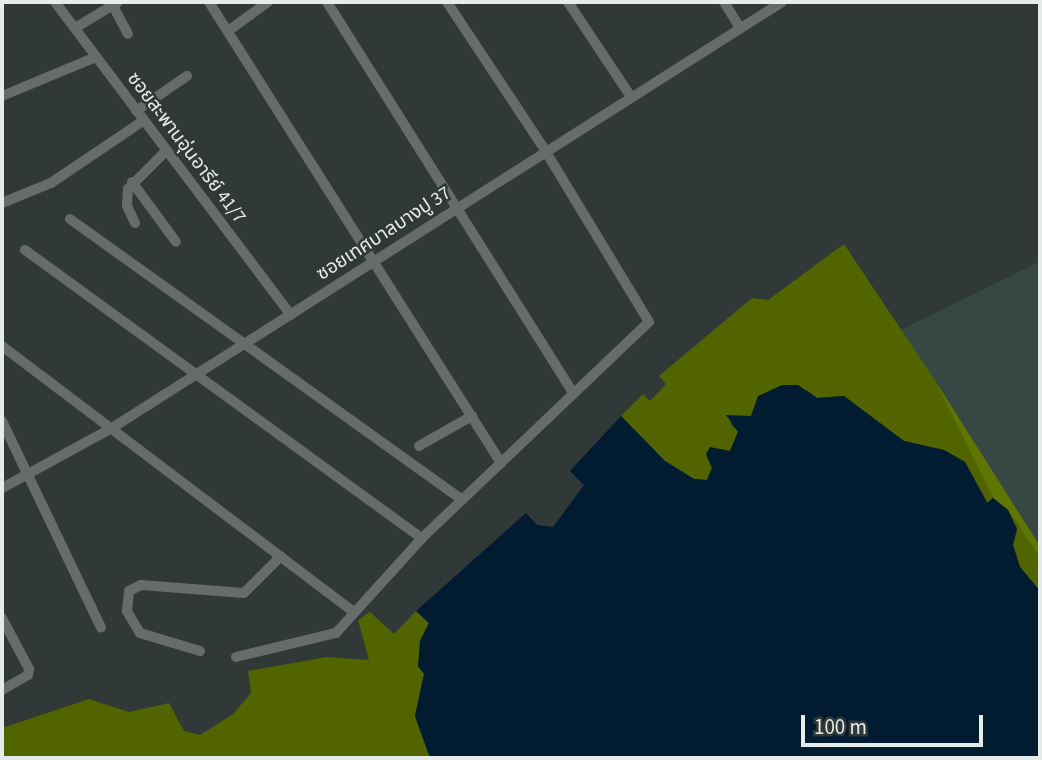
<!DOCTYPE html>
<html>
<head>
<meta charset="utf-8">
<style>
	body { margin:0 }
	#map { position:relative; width:1042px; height:760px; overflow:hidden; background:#303937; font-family:"Source Sans 3","Noto Sans Thai",sans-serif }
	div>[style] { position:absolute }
	.built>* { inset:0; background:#364744 }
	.green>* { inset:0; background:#516400 }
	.forest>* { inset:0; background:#5f7600 }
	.water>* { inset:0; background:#011c30 }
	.street>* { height:10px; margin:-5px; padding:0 5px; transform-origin:5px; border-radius:5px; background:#676b6c }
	span { translate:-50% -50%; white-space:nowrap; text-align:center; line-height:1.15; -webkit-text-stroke:5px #303937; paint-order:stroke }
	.street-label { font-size:19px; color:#e6eceb }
	.frame { position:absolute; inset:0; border:4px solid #e6eceb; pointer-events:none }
	.scale { position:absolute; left:801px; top:715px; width:182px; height:32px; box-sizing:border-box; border:4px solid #e6eceb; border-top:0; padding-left:9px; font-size:21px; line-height:24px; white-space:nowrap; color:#e6eceb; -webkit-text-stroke:5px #303937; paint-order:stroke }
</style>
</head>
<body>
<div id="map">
	<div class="built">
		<div style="clip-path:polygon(1040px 261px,1040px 546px,901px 330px)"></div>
	</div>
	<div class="green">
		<div style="clip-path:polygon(844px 244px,936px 382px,972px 448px,993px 498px,988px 503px,965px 462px,944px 450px,904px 441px,844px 396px,817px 398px,807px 390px,751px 416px,738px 417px,730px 424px,738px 431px,730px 451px,706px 454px,712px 468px,707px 480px,694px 479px,665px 461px,621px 416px,643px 394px,650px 401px,666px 384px,659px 376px,752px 298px,768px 300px)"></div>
		<div style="clip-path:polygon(1008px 510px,1040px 558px,1040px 591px,1020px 567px,1013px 545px,1017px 529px)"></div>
		<div style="clip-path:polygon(416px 611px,429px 623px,420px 641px,424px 674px,415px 716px,430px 758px,2px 758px,2px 728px,89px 699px,129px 712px,169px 703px,184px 731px,200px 735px,233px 714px,251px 693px,248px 671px,327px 657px,369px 660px,358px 620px,370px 612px,394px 634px)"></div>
	</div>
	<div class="forest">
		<div style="clip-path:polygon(936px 382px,1040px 546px,1040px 558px,1008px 510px,993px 498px)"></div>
	</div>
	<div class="water">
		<div style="clip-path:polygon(782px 385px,798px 385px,817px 398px,844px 396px,904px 441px,944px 450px,965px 462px,987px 503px,993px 498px,1008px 510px,1017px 529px,1013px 545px,1020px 567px,1040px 591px,1040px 758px,430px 758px,415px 716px,424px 674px,418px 666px,420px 641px,429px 623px,416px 611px,526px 513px,537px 525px,553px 527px,584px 485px,570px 471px,621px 416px,665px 461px,694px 479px,707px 480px,712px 468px,706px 454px,710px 447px,730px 451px,738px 432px,726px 415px,751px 416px,758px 396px)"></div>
	</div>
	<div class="street">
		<div style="left:55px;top:2px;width:392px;rotate:53deg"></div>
		<div style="left:111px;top:2px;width:36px;rotate:62deg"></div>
		<div style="left:209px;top:2px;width:546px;rotate:57.65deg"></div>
		<div style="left:327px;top:2px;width:461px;rotate:57.8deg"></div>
		<div style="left:568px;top:2px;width:114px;rotate:56.4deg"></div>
		<div style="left:724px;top:2px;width:31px;rotate:58deg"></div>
		<div style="left:75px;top:28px;width:50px;rotate:-31.2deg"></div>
		<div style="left:228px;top:31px;width:49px;rotate:-35.9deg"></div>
		<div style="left:2px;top:96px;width:102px;rotate:-22.5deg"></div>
		<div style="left:136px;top:111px;width:62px;rotate:-34.5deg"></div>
		<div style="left:132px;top:182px;width:74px;rotate:53.7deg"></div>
		<div style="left:2px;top:203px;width:53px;rotate:-22.2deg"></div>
		<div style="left:51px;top:183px;width:111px;rotate:-34deg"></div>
		<div style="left:70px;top:219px;width:482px;rotate:35.6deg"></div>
		<div style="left:135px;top:223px;width:19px;rotate:-115deg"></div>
		<div style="left:127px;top:206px;width:17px;rotate:-87deg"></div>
		<div style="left:128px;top:189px;width:54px;rotate:-45deg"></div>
		<div style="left:25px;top:250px;width:490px;rotate:36deg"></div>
		<div style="left:2px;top:346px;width:441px;rotate:37.1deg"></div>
		<div style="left:2px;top:421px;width:229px;rotate:64.4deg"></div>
		<div style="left:419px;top:446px;width:61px;rotate:-29.5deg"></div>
		<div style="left:2px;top:488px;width:125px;rotate:-28.6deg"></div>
		<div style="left:112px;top:428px;width:794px;rotate:-32.45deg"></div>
		<div style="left:2px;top:618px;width:58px;rotate:62.1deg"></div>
		<div style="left:29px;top:669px;width:6px;rotate:99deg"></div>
		<div style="left:28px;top:675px;width:30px;rotate:150deg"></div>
		<div style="left:200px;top:651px;width:63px;rotate:-163.3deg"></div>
		<div style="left:140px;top:633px;width:26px;rotate:-121deg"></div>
		<div style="left:127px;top:611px;width:20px;rotate:-84deg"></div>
		<div style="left:129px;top:591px;width:13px;rotate:-27deg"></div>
		<div style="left:141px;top:585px;width:103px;rotate:4.4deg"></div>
		<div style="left:244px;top:593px;width:52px;rotate:-45deg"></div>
		<div style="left:236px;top:657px;width:103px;rotate:-13.5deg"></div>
		<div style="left:336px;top:633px;width:128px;rotate:-47.8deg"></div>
		<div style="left:422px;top:538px;width:313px;rotate:-43.6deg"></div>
		<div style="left:649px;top:322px;width:201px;rotate:-121.2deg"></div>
		<div style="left:545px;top:150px;width:178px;rotate:-123.5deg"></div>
	</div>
	<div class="street-label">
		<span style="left:186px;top:148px;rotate:53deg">ซอยสะพานอุ่นอารีย์ 41/7</span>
		<span style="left:384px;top:234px;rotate:-33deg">ซอยเทศบาลบางปู 37</span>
	</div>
	<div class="frame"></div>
	<div class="scale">100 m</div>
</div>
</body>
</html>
